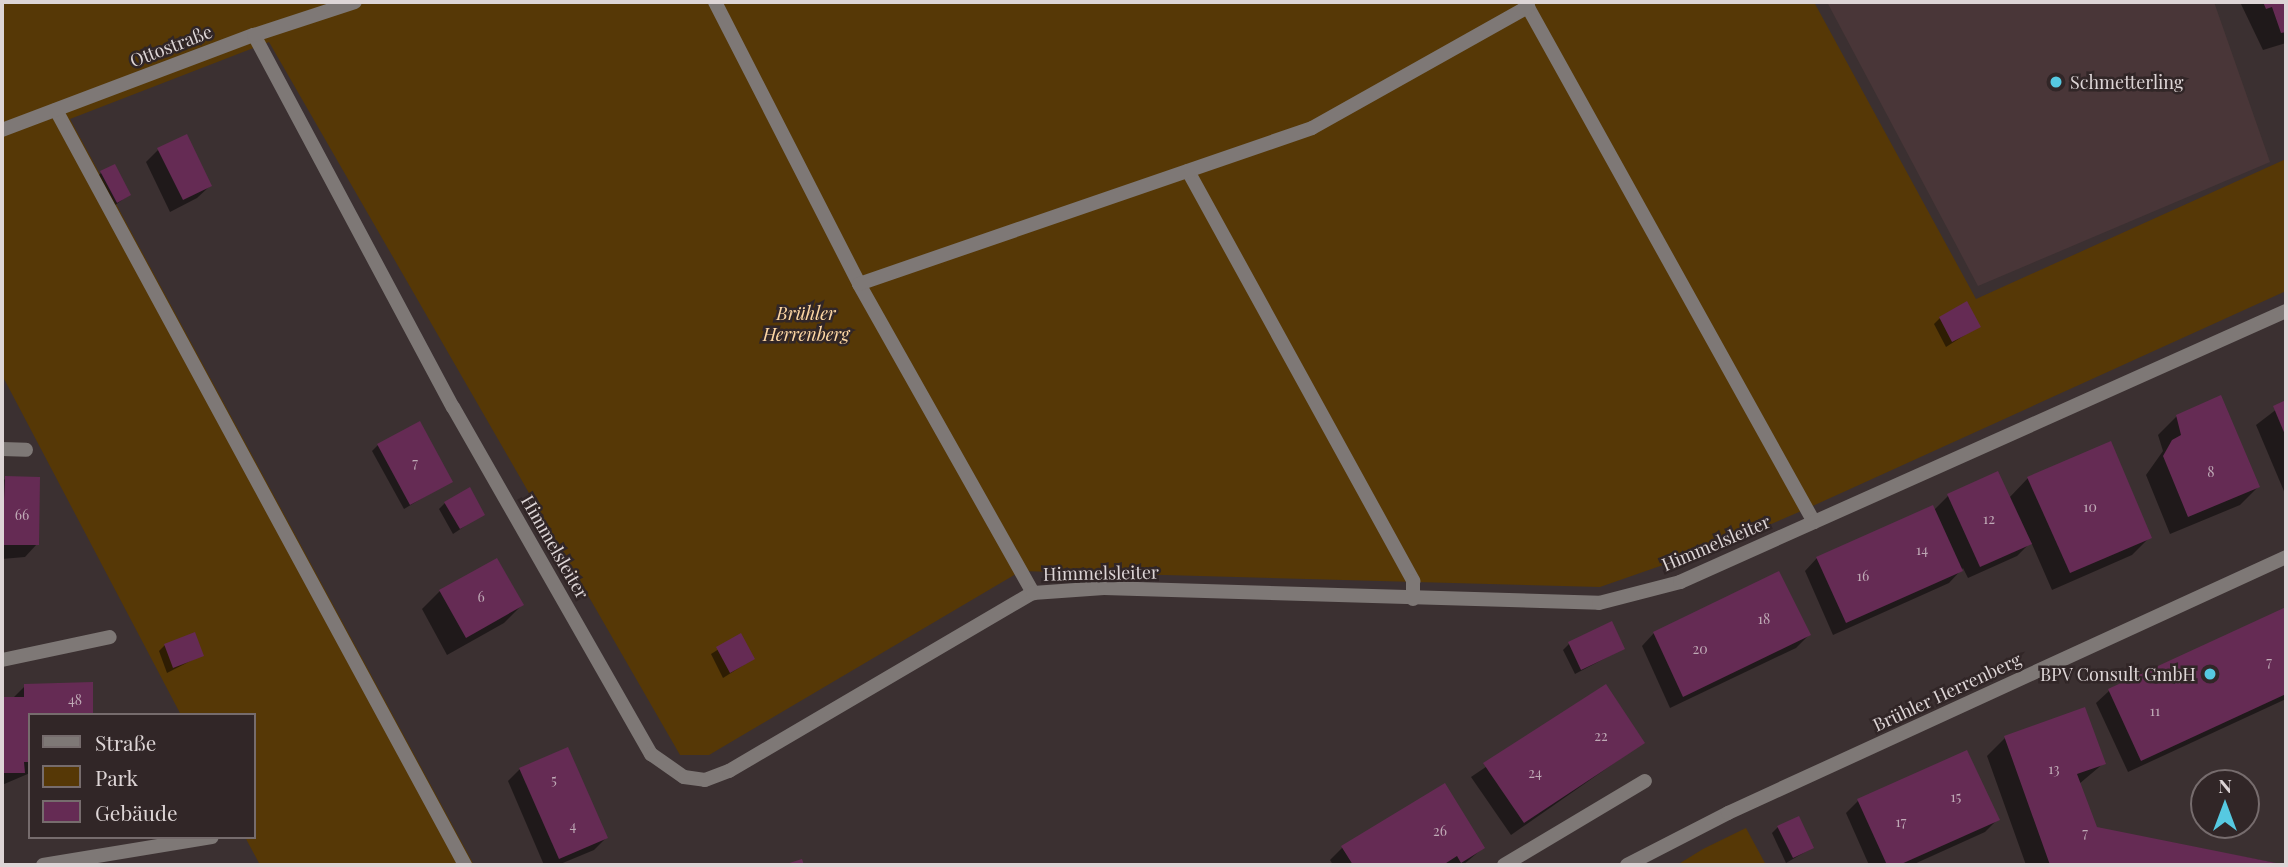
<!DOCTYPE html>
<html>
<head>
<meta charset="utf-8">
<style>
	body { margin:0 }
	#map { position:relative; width:2288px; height:867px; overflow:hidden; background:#3b3031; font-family:"Playfair Display",serif }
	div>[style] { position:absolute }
	.built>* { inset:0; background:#493638 }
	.green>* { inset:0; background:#563806 }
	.shadow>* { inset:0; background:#0007 }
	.building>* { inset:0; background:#652b54 }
	.service>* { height:14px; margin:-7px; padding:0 7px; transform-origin:7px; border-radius:7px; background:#7e7876 }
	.minor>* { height:14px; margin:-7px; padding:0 7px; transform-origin:7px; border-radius:7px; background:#7e7876 }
	.dots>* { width:19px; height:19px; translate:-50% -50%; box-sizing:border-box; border:4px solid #312627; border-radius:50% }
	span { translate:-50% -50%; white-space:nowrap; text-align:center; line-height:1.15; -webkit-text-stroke:5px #312627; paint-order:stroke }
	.number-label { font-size:14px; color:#bfaab6 }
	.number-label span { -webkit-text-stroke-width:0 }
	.street-label { font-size:18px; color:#ddd5d6 }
	.poi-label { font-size:18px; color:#ddd5d6 }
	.left { translate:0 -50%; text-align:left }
	.right { translate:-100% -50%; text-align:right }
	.park-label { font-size:18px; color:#fdd6a3; font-style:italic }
	.frame { position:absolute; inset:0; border:4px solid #ddd5d6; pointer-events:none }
	.legend { position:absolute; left:28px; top:713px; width:228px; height:126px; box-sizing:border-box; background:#312627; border:2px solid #766c6d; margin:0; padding:9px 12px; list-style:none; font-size:21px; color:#ddd5d6 }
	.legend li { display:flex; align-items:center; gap:14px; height:35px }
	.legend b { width:35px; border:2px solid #766c6d }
	.north { position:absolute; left:2190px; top:769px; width:70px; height:70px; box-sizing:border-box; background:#312627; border:2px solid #766c6d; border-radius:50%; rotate:0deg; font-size:19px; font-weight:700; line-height:28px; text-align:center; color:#ddd5d6 }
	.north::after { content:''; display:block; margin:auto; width:24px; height:32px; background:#56c9e1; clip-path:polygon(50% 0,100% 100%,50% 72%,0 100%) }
</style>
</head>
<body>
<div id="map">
	<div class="built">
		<div style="clip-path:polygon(1827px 2px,2214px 2px,2270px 162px,1978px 286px)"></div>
	</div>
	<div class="green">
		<div style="clip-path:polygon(2px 2px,1814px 2px,1976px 299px,2286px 159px,2286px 291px,1806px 509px,1729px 542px,1600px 587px,1021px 571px,709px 755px,680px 755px,269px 42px,70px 119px,474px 865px,260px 865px,245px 837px,254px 837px,254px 715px,181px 715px,2px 375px)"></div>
		<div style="clip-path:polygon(1746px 828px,1766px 865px,1677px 865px,1703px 849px)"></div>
	</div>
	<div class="shadow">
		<div style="clip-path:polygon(2240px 2px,2286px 2px,2286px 43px,2263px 50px)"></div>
		<div style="clip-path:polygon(158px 150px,210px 186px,197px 198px,170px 212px,146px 162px)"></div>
		<div style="clip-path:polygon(101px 173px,129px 195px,111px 208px,95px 179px)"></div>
		<div style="clip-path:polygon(1940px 318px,1979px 326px,1946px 347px,1934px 324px)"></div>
		<div style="clip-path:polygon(2286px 402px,2286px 496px,2256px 425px)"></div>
		<div style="clip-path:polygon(2177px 416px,2258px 487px,2240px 505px,2170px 534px,2146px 475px,2163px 451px,2158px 435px)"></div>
		<div style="clip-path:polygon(378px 445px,451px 481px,404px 509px,372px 451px)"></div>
		<div style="clip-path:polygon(6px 478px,37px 544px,25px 557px,2px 559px,2px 482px)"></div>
		<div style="clip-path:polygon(2028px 478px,2150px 537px,2132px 555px,2052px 590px,2031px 542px,2017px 556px,1968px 578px,1963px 568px,1949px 583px,1833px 635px,1805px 571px,1817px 558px,1934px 510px,1948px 496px,2009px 498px)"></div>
		<div style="clip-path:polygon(445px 503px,483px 514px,453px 534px,439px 509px)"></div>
		<div style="clip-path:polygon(440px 591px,522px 605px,504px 623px,447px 655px,422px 609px)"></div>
		<div style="clip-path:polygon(2286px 609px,2286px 699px,2128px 772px,2096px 703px,2109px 691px)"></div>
		<div style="clip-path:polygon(1654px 633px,1809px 635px,1796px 648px,1670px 708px,1642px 646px)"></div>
		<div style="clip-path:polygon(741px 635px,753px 659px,723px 678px,711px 654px)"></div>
		<div style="clip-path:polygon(1569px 644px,1623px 649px,1575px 674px,1563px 650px)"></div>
		<div style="clip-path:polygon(165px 645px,202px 655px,167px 673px,159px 651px)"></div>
		<div style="clip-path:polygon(25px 686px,30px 773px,2px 785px,2px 699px,12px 699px)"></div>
		<div style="clip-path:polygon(1606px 686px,1643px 743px,1511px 835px,1471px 777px)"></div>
		<div style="clip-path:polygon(2005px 738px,2104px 763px,2079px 784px,2095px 829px,2286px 865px,2026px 865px,1987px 756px)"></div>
		<div style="clip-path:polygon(520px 769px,606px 838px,594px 850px,558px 865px,544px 865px,508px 781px)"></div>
		<div style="clip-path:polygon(1858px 801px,1997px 820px,1985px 832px,1912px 865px,1869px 865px,1846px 813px)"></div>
		<div style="clip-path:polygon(1778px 827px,1812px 848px,1786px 863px,1772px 833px)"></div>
		<div style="clip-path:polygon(1342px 848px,1483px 848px,1463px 865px,1333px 865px,1330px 860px)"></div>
	</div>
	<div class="building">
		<div style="clip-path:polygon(2263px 2px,2286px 2px,2286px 32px,2281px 33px,2272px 7px,2266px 9px)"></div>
		<div style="clip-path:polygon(187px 134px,212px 186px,183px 200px,157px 148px)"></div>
		<div style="clip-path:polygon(115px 164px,131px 195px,117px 203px,100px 171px)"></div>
		<div style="clip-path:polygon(1967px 301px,1981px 327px,1952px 342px,1939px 317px)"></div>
		<div style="clip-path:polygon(2221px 395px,2260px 487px,2188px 517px,2163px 456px,2172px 440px,2181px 435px,2176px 415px)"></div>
		<div style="clip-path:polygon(2286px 400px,2286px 437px,2273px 406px)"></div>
		<div style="clip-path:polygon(420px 421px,453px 482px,410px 505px,377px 444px)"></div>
		<div style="clip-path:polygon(2111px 441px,2152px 538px,2070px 573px,2027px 477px)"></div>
		<div style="clip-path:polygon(1998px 471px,2032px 544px,1980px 567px,1947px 494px)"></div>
		<div style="clip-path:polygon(5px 476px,40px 477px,39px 545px,4px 545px,2px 551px)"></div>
		<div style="clip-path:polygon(470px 487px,485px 515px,460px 529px,444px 502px)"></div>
		<div style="clip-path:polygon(1933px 505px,1963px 571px,1846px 623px,1816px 557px)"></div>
		<div style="clip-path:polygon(497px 558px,524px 605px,466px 638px,439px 590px)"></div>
		<div style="clip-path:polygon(1779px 571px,1811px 635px,1683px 697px,1653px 632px)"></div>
		<div style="clip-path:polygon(2286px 607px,2286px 694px,2141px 761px,2108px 689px)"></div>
		<div style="clip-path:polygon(1612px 621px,1625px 649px,1581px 670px,1568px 642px)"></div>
		<div style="clip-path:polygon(195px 632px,204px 656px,173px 668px,164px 644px)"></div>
		<div style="clip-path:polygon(741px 633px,755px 659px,730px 673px,716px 647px)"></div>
		<div style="clip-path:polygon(93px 682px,93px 715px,30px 715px,30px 762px,24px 762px,25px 773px,2px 773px,2px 697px,24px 697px,24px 684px)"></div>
		<div style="clip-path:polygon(1606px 684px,1645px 743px,1524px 823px,1483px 763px)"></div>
		<div style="clip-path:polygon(2085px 707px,2106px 764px,2077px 774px,2097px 827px,2286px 865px,2050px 865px,2004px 736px)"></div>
		<div style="clip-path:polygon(568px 747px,608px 838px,559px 859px,519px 768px)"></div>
		<div style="clip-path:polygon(1967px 750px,2000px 820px,1899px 865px,1887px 865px,1857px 799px)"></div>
		<div style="clip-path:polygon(1445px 783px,1485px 848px,1461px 863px,1457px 856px,1443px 865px,1353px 865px,1341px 846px)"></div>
		<div style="clip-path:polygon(1799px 816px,1814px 848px,1793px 858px,1777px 826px)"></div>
		<div style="clip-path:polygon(802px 859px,804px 865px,783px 865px)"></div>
	</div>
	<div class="service">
		<div style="left:715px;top:2px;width:317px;rotate:62.9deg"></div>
		<div style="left:859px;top:284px;width:355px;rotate:60.6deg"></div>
		<div style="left:1525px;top:2px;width:595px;rotate:60.94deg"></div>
		<div style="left:254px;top:35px;width:422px;rotate:61.9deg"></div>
		<div style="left:453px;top:407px;width:400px;rotate:60.3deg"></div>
		<div style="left:651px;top:754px;width:40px;rotate:34.9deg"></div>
		<div style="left:684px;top:777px;width:21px;rotate:8deg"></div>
		<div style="left:705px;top:780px;width:26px;rotate:-21deg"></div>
		<div style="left:729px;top:771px;width:352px;rotate:-30.4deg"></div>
		<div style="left:1033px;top:593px;width:71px;rotate:-4deg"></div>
		<div style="left:1104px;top:588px;width:495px;rotate:1.7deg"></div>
		<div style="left:1599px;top:603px;width:84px;rotate:-14.5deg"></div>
		<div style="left:1680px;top:582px;width:664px;rotate:-24.09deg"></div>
		<div style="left:56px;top:110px;width:859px;rotate:61.55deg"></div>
		<div style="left:2px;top:130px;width:269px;rotate:-20.7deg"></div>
		<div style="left:254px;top:35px;width:106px;rotate:-18.1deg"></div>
		<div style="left:1188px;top:171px;width:468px;rotate:61.2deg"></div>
		<div style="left:1413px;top:581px;width:18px;rotate:90deg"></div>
		<div style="left:859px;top:284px;width:479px;rotate:-19deg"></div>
		<div style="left:1312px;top:128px;width:248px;rotate:-29.3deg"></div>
		<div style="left:1504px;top:865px;width:164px;rotate:-30.8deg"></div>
	</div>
	<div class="minor">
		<div style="left:2px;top:449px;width:24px;rotate:2deg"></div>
		<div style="left:2px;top:660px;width:110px;rotate:-12deg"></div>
		<div style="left:43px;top:865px;width:171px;rotate:-9.4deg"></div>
		<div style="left:1627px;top:865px;width:114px;rotate:-27.2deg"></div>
		<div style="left:1728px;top:813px;width:614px;rotate:-24.64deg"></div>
	</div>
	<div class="dots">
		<div style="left:2056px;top:82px;background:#56c9e1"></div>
		<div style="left:2210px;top:674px;background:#56c9e1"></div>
	</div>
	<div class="number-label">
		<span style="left:415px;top:463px">7</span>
		<span style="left:2211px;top:472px">8</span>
		<span style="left:2090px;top:507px">10</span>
		<span style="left:22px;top:515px">66</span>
		<span style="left:1989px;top:519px">12</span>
		<span style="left:1922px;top:550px">14</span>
		<span style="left:1863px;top:576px">16</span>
		<span style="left:481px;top:597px">6</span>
		<span style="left:1764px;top:619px">18</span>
		<span style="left:1700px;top:649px">20</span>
		<span style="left:2269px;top:662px">7</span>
		<span style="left:75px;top:700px">48</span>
		<span style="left:2155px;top:711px">11</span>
		<span style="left:1601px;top:736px">22</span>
		<span style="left:2054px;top:769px">13</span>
		<span style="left:1535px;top:773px">24</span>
		<span style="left:554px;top:780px">5</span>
		<span style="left:1956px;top:797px">15</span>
		<span style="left:1901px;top:822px">17</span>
		<span style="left:573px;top:826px">4</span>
		<span style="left:1440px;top:831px">26</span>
		<span style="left:2085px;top:833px">7</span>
	</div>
	<div class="street-label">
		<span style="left:171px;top:46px;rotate:-21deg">Ottostraße</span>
		<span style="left:1716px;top:543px;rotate:-23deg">Himmelsleiter</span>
		<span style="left:555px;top:547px;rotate:60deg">Himmelsleiter</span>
		<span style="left:1101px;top:573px;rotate:-1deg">Himmelsleiter</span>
		<span style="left:1947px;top:692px;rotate:-25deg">Brühler Herrenberg</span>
	</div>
	<div class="poi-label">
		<span class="left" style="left:2070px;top:82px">Schmetterling</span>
		<span class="right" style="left:2196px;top:674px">BPV Consult GmbH</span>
	</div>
	<div class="park-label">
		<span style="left:806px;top:324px">Brühler<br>Herrenberg</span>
	</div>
	<div class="frame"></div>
	<ul class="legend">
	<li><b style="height:9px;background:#7e7876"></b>Straße</li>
	<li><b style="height:19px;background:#563806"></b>Park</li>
	<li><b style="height:19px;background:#652b54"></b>Gebäude</li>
	</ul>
	<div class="north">N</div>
</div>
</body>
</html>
